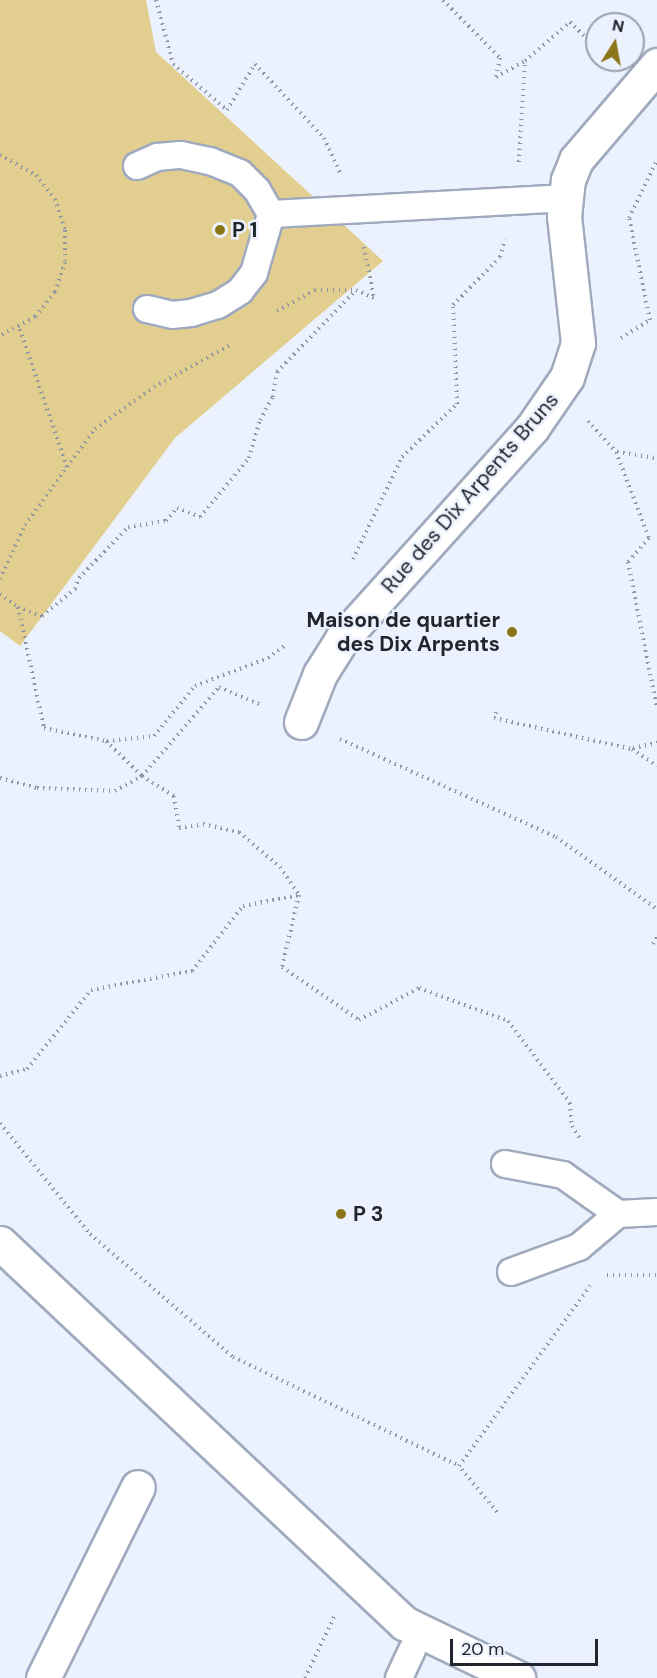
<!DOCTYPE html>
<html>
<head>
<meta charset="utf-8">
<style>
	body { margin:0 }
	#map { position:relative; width:657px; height:1678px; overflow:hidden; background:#ebf2fe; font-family:"DM Sans",sans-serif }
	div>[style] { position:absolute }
	.green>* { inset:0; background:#e2cf90 }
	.path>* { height:4px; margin-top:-2px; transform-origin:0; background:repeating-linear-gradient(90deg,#9197a1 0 1.5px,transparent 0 6px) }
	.roads { filter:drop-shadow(2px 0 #a0aabe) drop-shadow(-2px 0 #a0aabe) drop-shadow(0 2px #a0aabe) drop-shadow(0 -2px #a0aabe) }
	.service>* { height:26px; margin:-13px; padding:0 13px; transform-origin:13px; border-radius:13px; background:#fff }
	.pedestrian>* { height:33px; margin:-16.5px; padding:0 16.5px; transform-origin:16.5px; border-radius:16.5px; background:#fff }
	.minor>* { height:33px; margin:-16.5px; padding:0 16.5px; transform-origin:16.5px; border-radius:16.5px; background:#fff }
	.dots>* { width:16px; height:16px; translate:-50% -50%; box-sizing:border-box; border:3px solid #ebf2fe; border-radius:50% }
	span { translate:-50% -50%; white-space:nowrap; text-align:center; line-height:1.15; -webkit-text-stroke:5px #ebf2fe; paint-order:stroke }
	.poi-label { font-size:21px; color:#21252d; font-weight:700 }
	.left { translate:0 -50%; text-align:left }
	.right { translate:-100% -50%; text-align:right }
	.street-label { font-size:21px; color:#21252d }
	.north { position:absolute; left:585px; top:12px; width:60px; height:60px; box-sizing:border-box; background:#ebf2fe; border:2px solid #9aa0aa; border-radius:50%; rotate:11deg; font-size:16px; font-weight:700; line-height:24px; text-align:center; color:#21252d }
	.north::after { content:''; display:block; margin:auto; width:21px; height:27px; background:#8c7519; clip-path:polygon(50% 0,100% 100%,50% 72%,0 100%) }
	.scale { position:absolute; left:450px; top:1639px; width:148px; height:27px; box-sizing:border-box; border:3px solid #21252d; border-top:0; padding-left:8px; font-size:18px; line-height:21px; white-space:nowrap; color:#21252d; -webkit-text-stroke:4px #ebf2fe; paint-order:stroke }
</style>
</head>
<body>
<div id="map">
	<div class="green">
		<div style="clip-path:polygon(0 0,146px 0,156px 52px,383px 261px,175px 438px,20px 646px,0 631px)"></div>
	</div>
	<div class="path">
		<div style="left:156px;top:0;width:66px;rotate:75.1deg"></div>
		<div style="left:173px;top:64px;width:71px;rotate:40.4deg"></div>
		<div style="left:227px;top:110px;width:54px;rotate:-58.7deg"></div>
		<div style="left:255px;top:64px;width:101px;rotate:47deg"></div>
		<div style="left:324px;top:138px;width:38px;rotate:65deg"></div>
		<div style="left:443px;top:0;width:81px;rotate:45.5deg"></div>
		<div style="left:500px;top:58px;width:19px;rotate:102deg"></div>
		<div style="left:496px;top:77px;width:33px;rotate:-29deg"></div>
		<div style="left:525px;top:61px;width:60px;rotate:-40.9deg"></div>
		<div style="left:570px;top:22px;width:38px;rotate:45deg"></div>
		<div style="left:0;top:155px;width:41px;rotate:29.1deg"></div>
		<div style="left:36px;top:175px;width:31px;rotate:52deg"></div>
		<div style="left:55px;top:199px;width:33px;rotate:72deg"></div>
		<div style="left:65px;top:230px;width:32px;rotate:90deg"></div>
		<div style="left:65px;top:262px;width:32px;rotate:108deg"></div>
		<div style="left:55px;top:292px;width:32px;rotate:129deg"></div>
		<div style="left:35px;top:317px;width:40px;rotate:152deg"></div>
		<div style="left:519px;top:162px;width:101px;rotate:-86.6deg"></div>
		<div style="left:364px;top:247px;width:52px;rotate:78.9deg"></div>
		<div style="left:277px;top:311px;width:43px;rotate:-28.9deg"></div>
		<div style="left:315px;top:290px;width:41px"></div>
		<div style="left:621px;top:338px;width:34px;rotate:-32deg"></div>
		<div style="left:650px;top:320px;width:104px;rotate:-101.6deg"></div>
		<div style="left:629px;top:218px;width:64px;rotate:-64.2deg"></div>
		<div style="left:588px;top:421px;width:42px;rotate:47.9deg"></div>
		<div style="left:616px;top:452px;width:92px;rotate:69deg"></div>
		<div style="left:649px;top:538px;width:32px;rotate:131deg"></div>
		<div style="left:628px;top:562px;width:149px;rotate:78.8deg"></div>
		<div style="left:617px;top:452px;width:40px;rotate:8.5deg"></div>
		<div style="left:67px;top:467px;width:47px;rotate:-53.6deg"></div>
		<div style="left:95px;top:429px;width:72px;rotate:-35.4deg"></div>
		<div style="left:154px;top:387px;width:89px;rotate:-28.9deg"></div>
		<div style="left:353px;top:559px;width:113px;rotate:-64.3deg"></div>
		<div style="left:402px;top:457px;width:76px;rotate:-43.9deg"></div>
		<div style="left:457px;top:404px;width:99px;rotate:-92.3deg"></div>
		<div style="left:453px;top:305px;width:67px;rotate:-45.6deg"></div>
		<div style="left:500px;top:257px;width:18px;rotate:-74deg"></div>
		<div style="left:0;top:579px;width:60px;rotate:-65.2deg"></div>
		<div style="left:25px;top:525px;width:72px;rotate:-54.1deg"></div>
		<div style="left:67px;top:467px;width:148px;rotate:-108.9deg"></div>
		<div style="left:0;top:594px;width:22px;rotate:36deg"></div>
		<div style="left:18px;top:607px;width:26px;rotate:21deg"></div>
		<div style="left:42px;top:616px;width:43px;rotate:-39.3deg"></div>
		<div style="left:75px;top:589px;width:12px;rotate:-70deg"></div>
		<div style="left:79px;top:578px;width:71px;rotate:-46.1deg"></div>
		<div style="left:128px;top:527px;width:38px;rotate:-9deg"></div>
		<div style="left:166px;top:521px;width:17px;rotate:-50deg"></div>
		<div style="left:177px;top:508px;width:25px;rotate:21deg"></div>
		<div style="left:200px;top:517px;width:77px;rotate:-50.3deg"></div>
		<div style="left:249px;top:458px;width:40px;rotate:-74deg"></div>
		<div style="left:260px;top:420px;width:26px;rotate:-61deg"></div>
		<div style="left:273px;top:397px;width:25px;rotate:-81deg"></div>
		<div style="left:277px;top:372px;width:114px;rotate:-46.1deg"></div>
		<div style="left:356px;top:290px;width:20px;rotate:24deg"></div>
		<div style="left:18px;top:607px;width:124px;rotate:77.9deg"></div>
		<div style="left:44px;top:728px;width:63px;rotate:11.8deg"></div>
		<div style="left:106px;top:741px;width:50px;rotate:44.2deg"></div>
		<div style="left:142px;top:776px;width:38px;rotate:32deg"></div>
		<div style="left:174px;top:796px;width:32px;rotate:81deg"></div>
		<div style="left:179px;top:828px;width:24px;rotate:-9deg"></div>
		<div style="left:203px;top:824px;width:37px;rotate:13deg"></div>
		<div style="left:239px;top:832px;width:54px;rotate:40.5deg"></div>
		<div style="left:280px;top:867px;width:34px;rotate:56deg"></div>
		<div style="left:299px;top:895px;width:74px;rotate:103.3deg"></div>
		<div style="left:282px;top:967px;width:93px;rotate:34.5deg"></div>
		<div style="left:359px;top:1020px;width:68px;rotate:-28.1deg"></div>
		<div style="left:419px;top:988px;width:95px;rotate:20.3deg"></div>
		<div style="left:508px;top:1021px;width:103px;rotate:52.9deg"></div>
		<div style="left:570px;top:1103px;width:23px;rotate:85deg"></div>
		<div style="left:572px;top:1126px;width:15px;rotate:58deg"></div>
		<div style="left:496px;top:712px;width:6px;rotate:108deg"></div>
		<div style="left:494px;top:718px;width:141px;rotate:12.7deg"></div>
		<div style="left:632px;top:749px;width:30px;rotate:34deg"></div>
		<div style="left:340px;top:739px;width:237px;rotate:24.4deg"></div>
		<div style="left:556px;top:837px;width:124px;rotate:35.5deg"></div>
		<div style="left:107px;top:741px;width:47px;rotate:-6.1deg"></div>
		<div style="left:154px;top:736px;width:65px;rotate:-50.6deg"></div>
		<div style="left:195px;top:686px;width:78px;rotate:-21deg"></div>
		<div style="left:268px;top:658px;width:21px;rotate:-37deg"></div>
		<div style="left:633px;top:748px;width:25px;rotate:-12deg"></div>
		<div style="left:0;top:778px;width:38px;rotate:15deg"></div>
		<div style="left:37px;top:788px;width:78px;rotate:2.2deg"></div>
		<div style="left:115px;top:791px;width:31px;rotate:-29deg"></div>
		<div style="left:142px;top:776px;width:118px;rotate:-49.1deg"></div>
		<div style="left:219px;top:687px;width:46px;rotate:23.2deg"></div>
		<div style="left:653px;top:944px;width:8px;rotate:-60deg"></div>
		<div style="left:0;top:1076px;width:28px;rotate:-15deg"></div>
		<div style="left:27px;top:1069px;width:102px;rotate:-51deg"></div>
		<div style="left:91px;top:990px;width:103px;rotate:-10.7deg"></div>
		<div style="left:192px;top:971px;width:83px;rotate:-51.9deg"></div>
		<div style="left:243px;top:906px;width:57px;rotate:-11.1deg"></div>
		<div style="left:0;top:1123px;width:143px;rotate:51deg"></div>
		<div style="left:90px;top:1234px;width:189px;rotate:40.7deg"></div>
		<div style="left:233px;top:1357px;width:251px;rotate:25.7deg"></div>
		<div style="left:607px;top:1275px;width:50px"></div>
		<div style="left:497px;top:1512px;width:60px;rotate:-129.6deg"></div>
		<div style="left:459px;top:1466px;width:223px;rotate:-54deg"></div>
		<div style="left:305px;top:1678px;width:68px;rotate:-64.6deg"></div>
	</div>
	<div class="roads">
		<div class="service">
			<div style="left:137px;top:166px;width:22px;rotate:-24deg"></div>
			<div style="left:157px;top:157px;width:24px;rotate:-5deg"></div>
			<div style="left:181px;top:155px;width:30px;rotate:12deg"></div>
			<div style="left:210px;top:161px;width:32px;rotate:22deg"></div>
			<div style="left:240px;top:173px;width:24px;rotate:45deg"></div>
			<div style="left:257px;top:190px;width:28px;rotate:60deg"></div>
			<div style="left:271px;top:214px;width:294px;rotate:-3.1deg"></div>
			<div style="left:147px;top:309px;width:26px;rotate:13deg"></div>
			<div style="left:172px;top:315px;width:19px;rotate:-6deg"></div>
			<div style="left:191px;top:313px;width:28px;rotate:-17deg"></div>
			<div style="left:218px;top:305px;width:26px;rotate:-32deg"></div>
			<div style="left:240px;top:291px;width:23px;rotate:-52deg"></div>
			<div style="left:254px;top:273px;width:61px;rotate:-73.9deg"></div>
			<div style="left:505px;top:1164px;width:59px;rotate:10.7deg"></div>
			<div style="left:563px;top:1175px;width:67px;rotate:35.3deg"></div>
			<div style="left:618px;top:1214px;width:39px;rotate:-3deg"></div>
			<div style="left:511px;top:1272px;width:72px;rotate:-20.2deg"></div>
			<div style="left:579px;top:1247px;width:51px;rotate:-40.2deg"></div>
			<div style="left:399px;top:1678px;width:31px;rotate:-65deg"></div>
		</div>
		<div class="pedestrian">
			<div style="left:0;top:1243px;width:555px;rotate:43.25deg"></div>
			<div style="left:404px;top:1623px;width:127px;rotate:25.8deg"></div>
		</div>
		<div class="minor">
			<div style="left:301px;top:722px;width:52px;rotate:-68.4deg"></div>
			<div style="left:320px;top:674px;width:41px;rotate:-57.8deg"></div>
			<div style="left:342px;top:639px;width:284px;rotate:-48deg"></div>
			<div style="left:532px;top:428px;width:62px;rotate:-55.5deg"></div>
			<div style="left:567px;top:377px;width:36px;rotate:-72deg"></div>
			<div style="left:578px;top:343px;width:127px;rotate:-96.3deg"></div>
			<div style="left:564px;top:217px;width:37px;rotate:-84deg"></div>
			<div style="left:568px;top:180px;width:22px;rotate:-68deg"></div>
			<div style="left:576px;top:160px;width:125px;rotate:-49.5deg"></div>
			<div style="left:43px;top:1678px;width:213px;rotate:-63.6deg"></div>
		</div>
	</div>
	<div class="dots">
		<div style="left:220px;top:230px;background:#8c7519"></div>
		<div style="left:512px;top:632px;background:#8c7519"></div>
		<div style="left:341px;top:1214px;background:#8c7519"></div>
	</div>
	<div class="poi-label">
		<span class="left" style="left:232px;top:230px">P 1</span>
		<span class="right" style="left:500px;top:632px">Maison de quartier<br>des Dix Arpents</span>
		<span class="left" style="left:353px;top:1214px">P 3</span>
	</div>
	<div class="street-label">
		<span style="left:470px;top:493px;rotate:-49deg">Rue des Dix Arpents Bruns</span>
	</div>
	<div class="north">N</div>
	<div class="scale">20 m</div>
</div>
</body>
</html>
